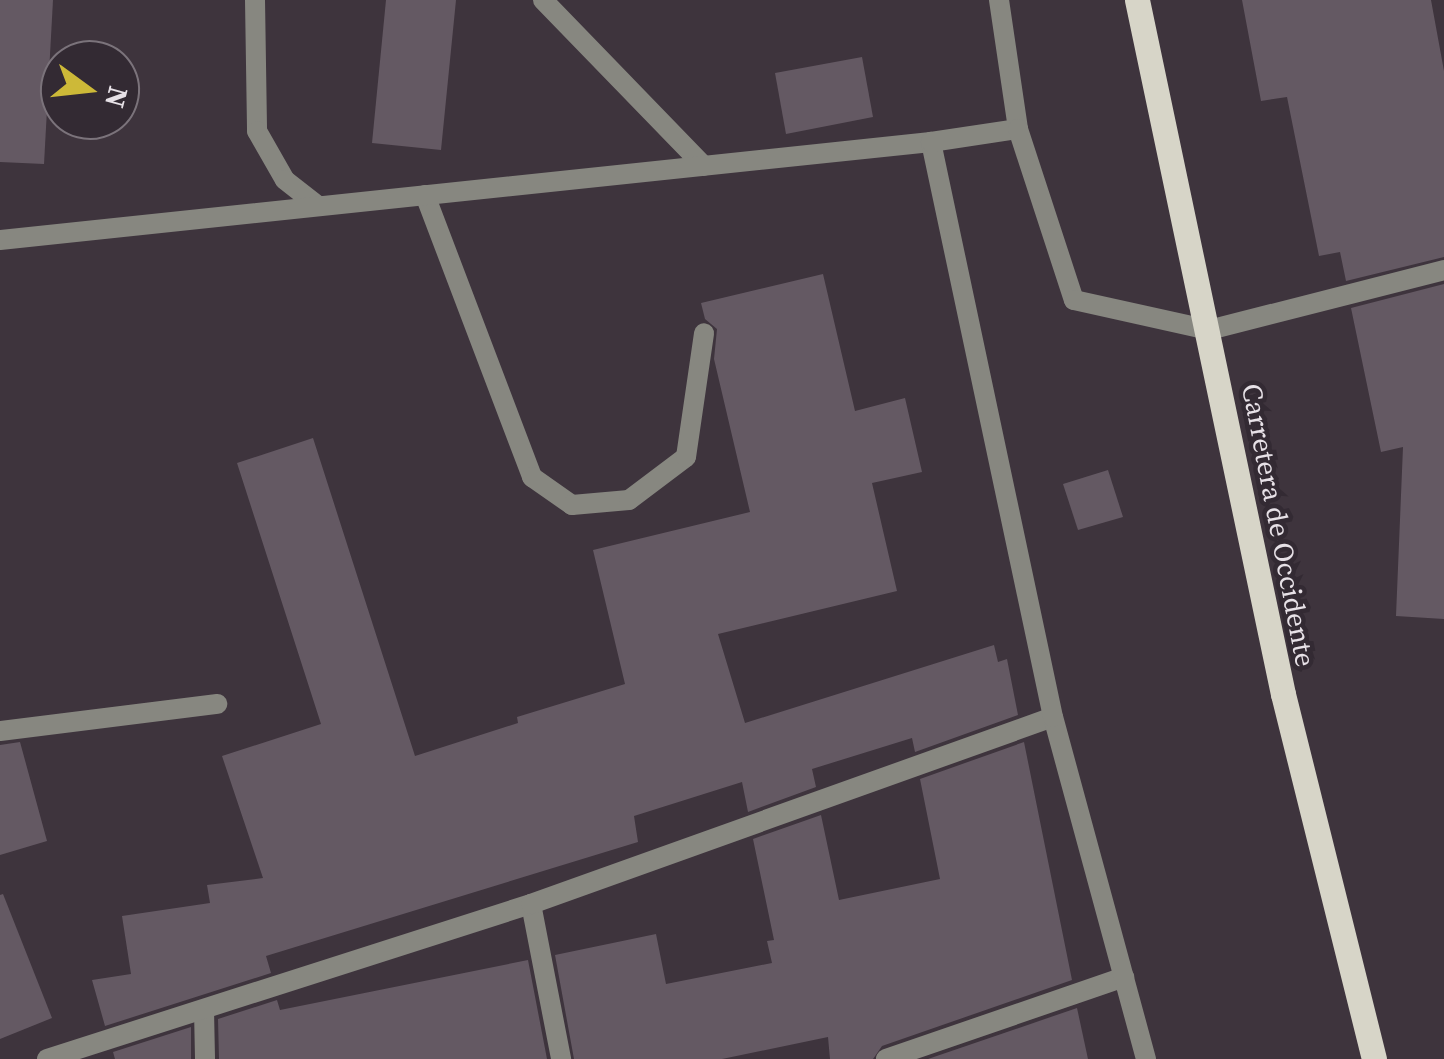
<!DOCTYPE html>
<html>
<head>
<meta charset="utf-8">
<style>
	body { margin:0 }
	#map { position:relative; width:1444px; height:1059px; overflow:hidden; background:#3e343d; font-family:"Source Serif 4",serif }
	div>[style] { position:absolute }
	.building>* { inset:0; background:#645963 }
	.service>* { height:20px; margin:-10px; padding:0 10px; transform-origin:10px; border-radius:10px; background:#878780 }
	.minor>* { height:20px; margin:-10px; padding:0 10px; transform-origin:10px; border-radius:10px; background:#878780 }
	.primary>* { height:25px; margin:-12.5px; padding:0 12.5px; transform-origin:12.5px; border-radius:12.5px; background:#d7d5c8 }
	span { translate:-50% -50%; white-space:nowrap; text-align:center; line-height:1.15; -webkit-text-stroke:9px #332a33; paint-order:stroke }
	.street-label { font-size:28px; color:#e7e1e7 }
	.north { position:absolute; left:40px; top:40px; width:100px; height:100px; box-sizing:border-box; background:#332a33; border:2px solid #7b737b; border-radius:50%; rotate:105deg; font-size:28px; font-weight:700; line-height:40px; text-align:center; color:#e7e1e7 }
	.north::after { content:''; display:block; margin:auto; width:35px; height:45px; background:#cdb938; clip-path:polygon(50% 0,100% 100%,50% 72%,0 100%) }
</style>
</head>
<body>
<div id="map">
	<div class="building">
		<div style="clip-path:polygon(0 0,53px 0,44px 164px,0 162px)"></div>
		<div style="clip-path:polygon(386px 0,456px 0,441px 150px,372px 143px)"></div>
		<div style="clip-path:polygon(1242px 0,1431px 0,1444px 71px,1444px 257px,1346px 281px,1340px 252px,1319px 256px,1287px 97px,1261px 101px)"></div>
		<div style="clip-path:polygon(862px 57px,873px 117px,786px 134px,775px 73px)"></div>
		<div style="clip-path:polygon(823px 274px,855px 411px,905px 398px,922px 472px,872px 483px,897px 591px,718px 634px,745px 723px,994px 645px,998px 662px,1007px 659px,1018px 715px,915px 752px,912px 738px,812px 769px,816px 787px,748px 812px,742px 782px,634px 816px,638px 842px,266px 956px,271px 973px,105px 1026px,92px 980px,131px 974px,122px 916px,210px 903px,207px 885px,263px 878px,222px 756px,321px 724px,237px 463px,313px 438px,415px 756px,518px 723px,517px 717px,625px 684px,593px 550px,750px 512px,714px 359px,717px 329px,705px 319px,701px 303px)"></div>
		<div style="clip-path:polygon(1444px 284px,1444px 619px,1396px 616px,1403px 447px,1381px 452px,1351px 308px)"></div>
		<div style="clip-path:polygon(1108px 470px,1123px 517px,1078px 530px,1063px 484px)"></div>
		<div style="clip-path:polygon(20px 742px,47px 841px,0 855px,0 745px)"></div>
		<div style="clip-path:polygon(1024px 742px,1072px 980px,882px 1046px,873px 1059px,830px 1059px,828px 1037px,722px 1059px,574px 1059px,555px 955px,656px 934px,666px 984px,772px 963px,767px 941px,774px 940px,753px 839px,821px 815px,839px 900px,940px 879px,920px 779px)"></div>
		<div style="clip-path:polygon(3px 894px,52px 1018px,0 1039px,0 895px)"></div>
		<div style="clip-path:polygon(528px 960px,547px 1059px,219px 1059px,218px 1019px,277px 1000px,280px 1010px)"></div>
		<div style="clip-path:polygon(1077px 1008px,1088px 1059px,928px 1059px)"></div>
		<div style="clip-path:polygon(191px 1027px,191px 1059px,115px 1059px,113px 1052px)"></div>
	</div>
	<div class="service">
		<div style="left:255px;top:0;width:131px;rotate:89.1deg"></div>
		<div style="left:257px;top:131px;width:56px;rotate:60.3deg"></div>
		<div style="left:285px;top:180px;width:42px;rotate:38.2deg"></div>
		<div style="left:543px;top:0;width:231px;rotate:45.9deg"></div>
		<div style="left:999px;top:0;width:130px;rotate:81.6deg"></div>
		<div style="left:425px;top:195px;width:302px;rotate:69.2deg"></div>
		<div style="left:532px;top:477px;width:49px;rotate:35deg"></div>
		<div style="left:572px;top:505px;width:57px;rotate:-5deg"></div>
		<div style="left:629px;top:500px;width:71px;rotate:-37deg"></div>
		<div style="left:686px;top:457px;width:125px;rotate:-81.7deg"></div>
		<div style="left:0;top:240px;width:936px;rotate:-6.01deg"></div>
		<div style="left:0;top:731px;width:219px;rotate:-7.1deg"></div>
	</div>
	<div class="minor">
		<div style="left:531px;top:904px;width:158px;rotate:79deg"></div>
		<div style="left:204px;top:1010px;width:49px;rotate:88.8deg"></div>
		<div style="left:47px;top:1059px;width:508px;rotate:-17.76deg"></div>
		<div style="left:531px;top:904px;width:554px;rotate:-19.71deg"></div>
		<div style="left:886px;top:1059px;width:252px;rotate:-19deg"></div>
		<div style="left:1146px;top:1059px;width:354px;rotate:-105.2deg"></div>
		<div style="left:1053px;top:717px;width:588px;rotate:-101.98deg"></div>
		<div style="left:931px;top:142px;width:88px;rotate:-8.5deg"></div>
		<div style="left:1018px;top:129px;width:180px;rotate:71.9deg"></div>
		<div style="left:1074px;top:300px;width:138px;rotate:12.5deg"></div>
		<div style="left:1209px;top:330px;width:243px;rotate:-14.3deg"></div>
	</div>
	<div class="primary">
		<div style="left:1137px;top:0;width:709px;rotate:78.12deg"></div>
		<div style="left:1283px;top:694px;width:376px;rotate:76deg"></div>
	</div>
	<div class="street-label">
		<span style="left:1279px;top:525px;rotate:79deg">Carretera de Occidente</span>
	</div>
	<div class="north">N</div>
</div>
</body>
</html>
